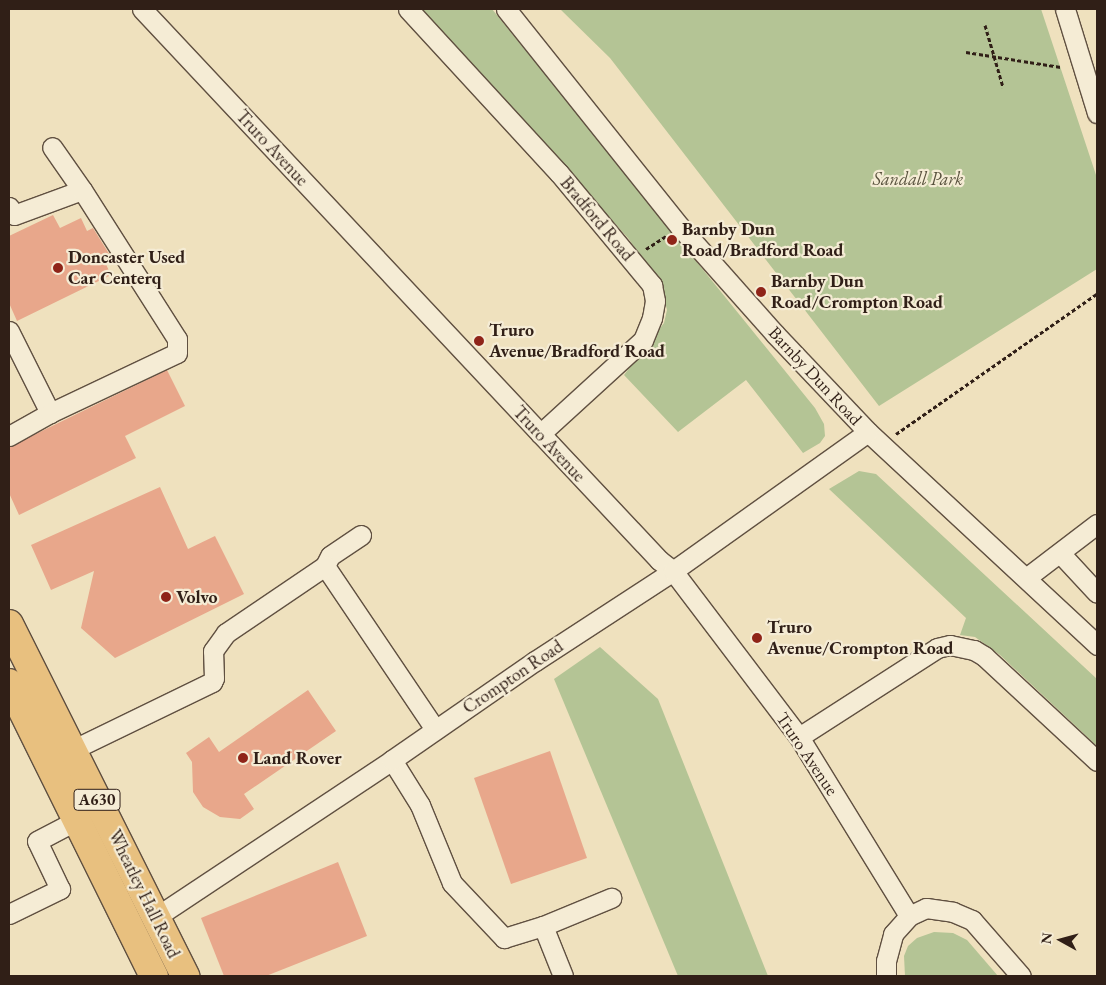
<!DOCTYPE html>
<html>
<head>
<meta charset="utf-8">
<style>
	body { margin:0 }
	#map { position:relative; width:1106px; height:985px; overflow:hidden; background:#efe1be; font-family:"EB Garamond",serif }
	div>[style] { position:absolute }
	.green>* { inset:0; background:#b4c495 }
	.building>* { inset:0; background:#e8a78b }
	.path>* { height:3px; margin-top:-1.5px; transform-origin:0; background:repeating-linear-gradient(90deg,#301f17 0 4px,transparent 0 6.5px) }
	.roads { filter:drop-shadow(1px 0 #605041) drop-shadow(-1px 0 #605041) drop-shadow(0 1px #605041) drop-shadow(0 -1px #605041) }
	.minor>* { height:19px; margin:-9.5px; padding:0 9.5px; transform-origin:9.5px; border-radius:9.5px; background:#f5ecd5 }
	.highway>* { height:28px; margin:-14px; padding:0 14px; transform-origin:14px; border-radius:14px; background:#e8c07f }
	.dots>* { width:14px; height:14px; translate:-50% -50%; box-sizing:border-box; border:2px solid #f5ecd5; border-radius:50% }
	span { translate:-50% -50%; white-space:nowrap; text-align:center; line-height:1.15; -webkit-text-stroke:4.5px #f5ecd5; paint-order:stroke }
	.shield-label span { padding:1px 4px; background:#f5ecd5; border:1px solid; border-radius:4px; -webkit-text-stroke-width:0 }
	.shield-label { font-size:16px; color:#301f17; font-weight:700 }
	.street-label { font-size:18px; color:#301f17 }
	.park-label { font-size:18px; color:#58513d; font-style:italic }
	.poi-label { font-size:18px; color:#301f17; font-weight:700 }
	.left { translate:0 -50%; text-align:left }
	.frame { position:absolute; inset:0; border:10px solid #301f17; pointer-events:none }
	.north { position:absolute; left:1036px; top:915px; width:50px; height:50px; -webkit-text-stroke:4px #f5ecd5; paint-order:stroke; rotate:277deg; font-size:14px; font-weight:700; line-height:20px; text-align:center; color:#301f17 }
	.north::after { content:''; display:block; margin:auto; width:18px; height:22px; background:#301f17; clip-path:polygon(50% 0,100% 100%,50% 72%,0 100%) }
</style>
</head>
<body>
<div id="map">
	<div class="green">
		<div style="clip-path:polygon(420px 9px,492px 9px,815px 408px,824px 424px,825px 436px,820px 443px,803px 453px,746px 380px,678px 432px,624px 375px,664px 323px,667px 310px,663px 293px,655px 277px,628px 238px)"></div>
		<div style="clip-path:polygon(560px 9px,1041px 9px,1097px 178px,1097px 269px,879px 406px,610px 58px)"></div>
		<div style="clip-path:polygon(859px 471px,876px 474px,1097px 679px,1097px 746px,1000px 655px,975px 637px,960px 635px,966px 618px,829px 489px)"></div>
		<div style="clip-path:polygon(600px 647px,658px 699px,768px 976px,678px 976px,554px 679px)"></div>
		<div style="clip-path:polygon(934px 932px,953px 933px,967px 940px,998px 976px,905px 976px,904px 956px,908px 946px,917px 938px)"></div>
	</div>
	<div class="building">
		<div style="clip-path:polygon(53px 215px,60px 228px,81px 218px,87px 231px,93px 228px,111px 257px,104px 260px,111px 275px,17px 321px,9px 303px,9px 236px)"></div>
		<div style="clip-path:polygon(167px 370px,185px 406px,125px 436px,136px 458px,19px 515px,9px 493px,9px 447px)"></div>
		<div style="clip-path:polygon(160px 487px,188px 549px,215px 536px,244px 594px,115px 658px,81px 628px,94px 571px,51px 590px,31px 545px)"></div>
		<div style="clip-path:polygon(308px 690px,336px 731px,244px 794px,254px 809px,240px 819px,220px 817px,203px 807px,193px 792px,192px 762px,186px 753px,209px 737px,219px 752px)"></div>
		<div style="clip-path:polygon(550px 751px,587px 858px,511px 884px,474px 778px)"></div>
		<div style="clip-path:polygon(338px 862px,367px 936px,266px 976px,224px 976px,201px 918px)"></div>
	</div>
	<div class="path">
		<div style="left:985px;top:25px;width:65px;rotate:73.8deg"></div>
		<div style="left:966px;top:52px;width:96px;rotate:9deg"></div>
		<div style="left:646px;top:249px;width:24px;rotate:-33deg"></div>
		<div style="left:896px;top:434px;width:245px;rotate:-34.9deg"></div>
	</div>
	<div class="roads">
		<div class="minor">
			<div style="left:142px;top:9px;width:756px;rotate:46.82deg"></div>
			<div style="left:659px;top:560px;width:18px;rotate:38deg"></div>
			<div style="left:673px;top:571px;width:208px;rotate:52.8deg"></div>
			<div style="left:799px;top:737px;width:210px;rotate:58.4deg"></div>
			<div style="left:408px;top:9px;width:223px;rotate:47.4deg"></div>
			<div style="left:559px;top:173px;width:146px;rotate:50.3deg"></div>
			<div style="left:652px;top:285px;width:16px;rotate:79deg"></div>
			<div style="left:655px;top:301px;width:17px;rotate:100deg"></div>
			<div style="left:652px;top:318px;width:24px;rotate:112deg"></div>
			<div style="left:643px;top:340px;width:139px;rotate:137.6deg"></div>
			<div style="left:506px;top:9px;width:279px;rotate:51.4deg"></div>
			<div style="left:680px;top:227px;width:143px;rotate:48.4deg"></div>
			<div style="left:775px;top:334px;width:135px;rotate:46.5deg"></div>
			<div style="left:868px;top:432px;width:313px;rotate:42.9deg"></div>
			<div style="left:1065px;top:9px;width:109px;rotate:72.9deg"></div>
			<div style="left:9px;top:207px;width:9px;rotate:58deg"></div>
			<div style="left:14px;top:215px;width:72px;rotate:-20.2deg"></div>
			<div style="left:9px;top:331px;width:92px;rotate:63.4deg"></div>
			<div style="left:9px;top:436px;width:47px;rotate:-29.3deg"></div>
			<div style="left:50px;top:413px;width:140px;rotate:-25.3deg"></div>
			<div style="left:177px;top:353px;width:14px;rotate:-90deg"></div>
			<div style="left:177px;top:339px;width:177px;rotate:-122.5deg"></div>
			<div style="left:82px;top:190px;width:52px;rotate:-124.9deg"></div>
			<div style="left:361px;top:535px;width:37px;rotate:146deg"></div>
			<div style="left:330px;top:556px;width:11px;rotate:117deg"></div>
			<div style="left:325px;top:566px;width:197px;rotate:56deg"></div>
			<div style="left:1060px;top:553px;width:54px;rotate:47.2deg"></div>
			<div style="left:1026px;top:578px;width:89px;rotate:-37.3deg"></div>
			<div style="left:799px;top:737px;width:164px;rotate:-32.8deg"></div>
			<div style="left:937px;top:648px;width:13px;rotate:-13deg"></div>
			<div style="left:950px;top:645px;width:25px;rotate:12deg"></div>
			<div style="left:974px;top:650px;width:12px;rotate:31deg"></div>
			<div style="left:984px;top:656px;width:154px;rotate:42.9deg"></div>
			<div style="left:72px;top:750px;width:156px;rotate:-25.9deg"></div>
			<div style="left:212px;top:682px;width:4px;rotate:-63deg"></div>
			<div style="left:214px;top:678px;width:27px;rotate:-92deg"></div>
			<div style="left:213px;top:651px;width:22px;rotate:-54deg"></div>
			<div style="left:226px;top:633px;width:120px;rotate:-34.1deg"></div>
			<div style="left:392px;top:760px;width:53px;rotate:58.1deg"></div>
			<div style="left:420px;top:805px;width:84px;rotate:67.7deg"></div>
			<div style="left:452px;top:883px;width:76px;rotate:46.6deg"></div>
			<div style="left:504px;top:938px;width:41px;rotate:-17.1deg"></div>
			<div style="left:543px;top:926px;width:74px;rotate:-22.4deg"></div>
			<div style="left:9px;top:914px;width:57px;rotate:-26.1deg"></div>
			<div style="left:60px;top:889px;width:53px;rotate:-115.6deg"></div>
			<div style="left:37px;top:841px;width:45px;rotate:-27.7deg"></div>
			<div style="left:156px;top:917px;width:283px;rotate:-33.6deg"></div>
			<div style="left:392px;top:760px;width:174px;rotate:-34.7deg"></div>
			<div style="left:535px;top:661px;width:165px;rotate:-33.1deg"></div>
			<div style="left:673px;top:571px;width:239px;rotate:-35.5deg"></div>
			<div style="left:543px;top:926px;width:54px;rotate:68.2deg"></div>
			<div style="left:886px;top:976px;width:15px;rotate:-90deg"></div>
			<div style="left:886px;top:961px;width:28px;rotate:-75deg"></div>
			<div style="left:893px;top:934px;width:24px;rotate:-48deg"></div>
			<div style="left:909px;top:916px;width:19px;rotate:-25deg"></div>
			<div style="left:926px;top:908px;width:27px;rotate:8deg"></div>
			<div style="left:953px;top:912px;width:21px;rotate:23deg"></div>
			<div style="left:972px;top:920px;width:74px;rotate:48.8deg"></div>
		</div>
		<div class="highway">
			<div style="left:9px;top:624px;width:394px;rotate:63.4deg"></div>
			<div style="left:9px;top:683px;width:327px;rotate:63.7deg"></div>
		</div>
	</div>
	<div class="dots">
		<div style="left:672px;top:240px;background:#8f2418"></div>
		<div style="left:58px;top:268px;background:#8f2418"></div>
		<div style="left:761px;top:292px;background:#8f2418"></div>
		<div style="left:479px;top:341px;background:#8f2418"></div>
		<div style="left:166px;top:597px;background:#8f2418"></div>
		<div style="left:757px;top:638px;background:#8f2418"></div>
		<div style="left:243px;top:758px;background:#8f2418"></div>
	</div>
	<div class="shield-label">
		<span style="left:97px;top:800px">A630</span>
	</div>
	<div class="street-label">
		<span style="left:272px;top:148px;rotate:47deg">Truro Avenue</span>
		<span style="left:597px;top:219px;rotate:50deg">Bradford Road</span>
		<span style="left:815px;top:376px;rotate:47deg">Barnby Dun Road</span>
		<span style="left:549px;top:444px;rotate:47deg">Truro Avenue</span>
		<span style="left:513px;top:677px;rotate:-34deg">Crompton Road</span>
		<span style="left:807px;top:754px;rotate:56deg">Truro Avenue</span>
		<span style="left:144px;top:894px;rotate:64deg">Wheatley Hall Road</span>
	</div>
	<div class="park-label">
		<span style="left:918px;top:179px">Sandall Park</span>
	</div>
	<div class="poi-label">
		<span class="left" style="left:682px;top:240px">Barnby Dun<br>Road/Bradford Road</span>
		<span class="left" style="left:68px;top:268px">Doncaster Used<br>Car Centerq</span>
		<span class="left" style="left:771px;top:292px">Barnby Dun<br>Road/Crompton Road</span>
		<span class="left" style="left:489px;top:341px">Truro<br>Avenue/Bradford Road</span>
		<span class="left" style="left:176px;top:597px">Volvo</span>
		<span class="left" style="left:767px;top:638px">Truro<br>Avenue/Crompton Road</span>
		<span class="left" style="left:253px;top:758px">Land Rover</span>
	</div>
	<div class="frame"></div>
	<div class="north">N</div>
</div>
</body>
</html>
